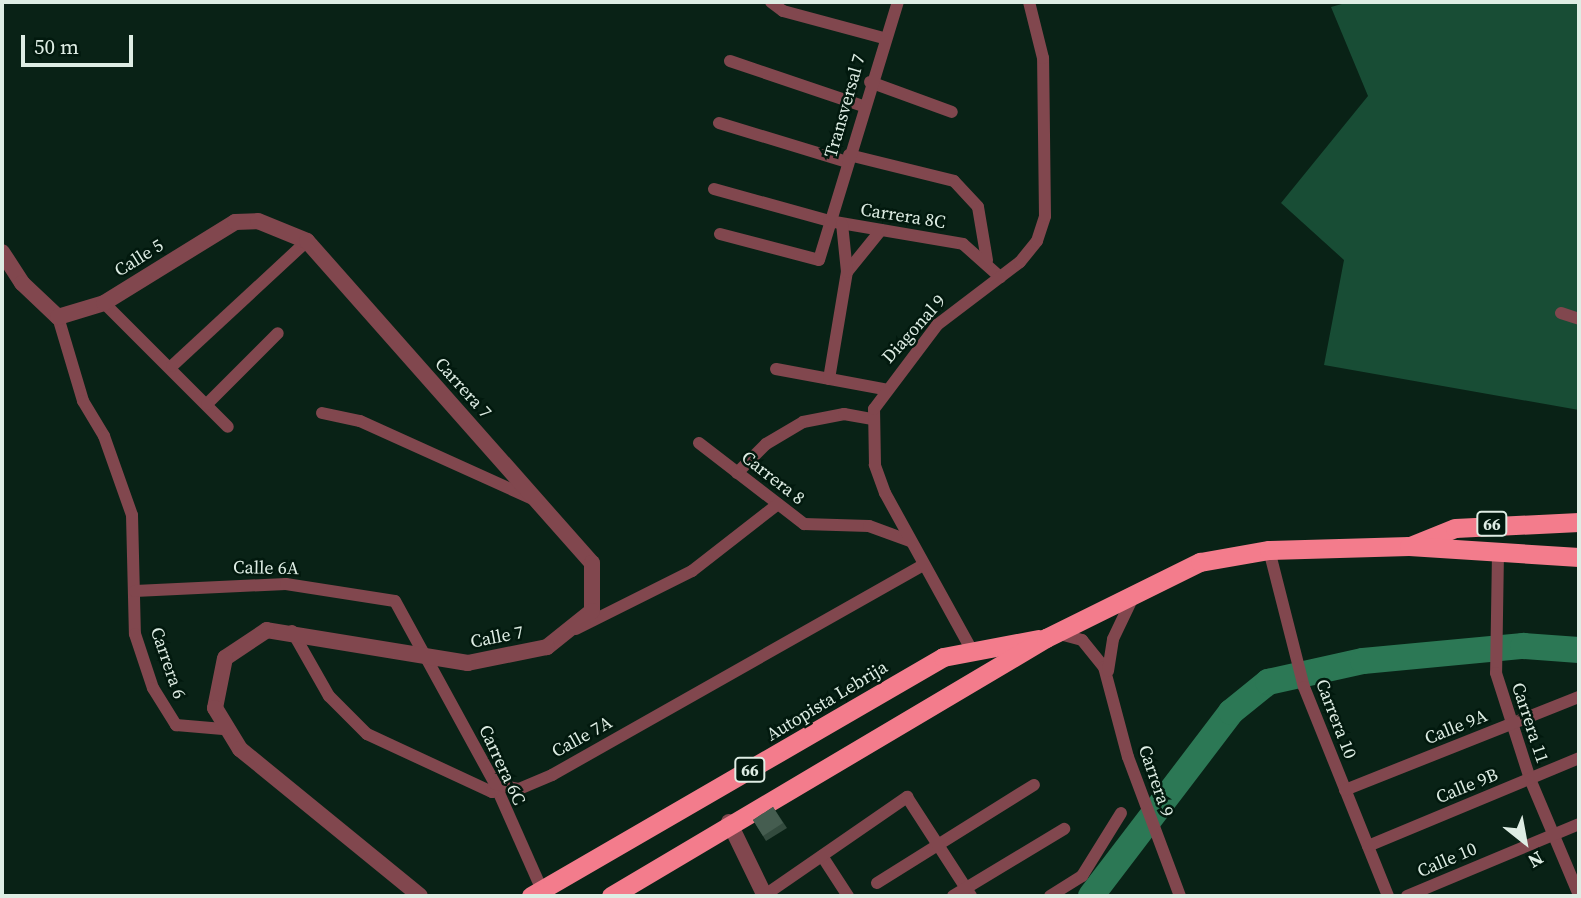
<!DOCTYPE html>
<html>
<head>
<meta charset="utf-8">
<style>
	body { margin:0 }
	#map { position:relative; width:1581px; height:898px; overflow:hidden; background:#092216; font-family:"Source Serif 4",serif }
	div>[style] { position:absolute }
	.forest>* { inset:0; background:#184d35 }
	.river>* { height:26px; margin:-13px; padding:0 13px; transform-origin:13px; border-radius:13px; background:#2c7855 }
	.minor>* { height:12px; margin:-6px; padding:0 6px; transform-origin:6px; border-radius:6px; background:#81474e }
	.tertiary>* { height:16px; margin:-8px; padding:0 8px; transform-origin:8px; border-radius:8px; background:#81474e }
	.trunk>* { height:19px; margin:-9.5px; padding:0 9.5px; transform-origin:9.5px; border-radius:9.5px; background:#f37c8c }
	.wall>* { inset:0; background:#334b3e }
	.building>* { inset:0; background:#455d50 }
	span { translate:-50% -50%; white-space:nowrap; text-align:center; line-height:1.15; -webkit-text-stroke:5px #02190e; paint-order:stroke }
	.shield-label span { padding:2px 5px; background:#02190e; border:2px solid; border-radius:5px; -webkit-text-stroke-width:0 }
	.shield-label { font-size:16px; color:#deede4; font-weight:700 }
	.street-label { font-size:18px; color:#deede4 }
	.frame { position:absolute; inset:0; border:4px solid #deede4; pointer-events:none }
	.north { position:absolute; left:1490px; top:807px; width:70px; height:70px; -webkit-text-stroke:5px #02190e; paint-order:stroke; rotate:149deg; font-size:19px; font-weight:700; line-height:28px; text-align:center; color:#deede4 }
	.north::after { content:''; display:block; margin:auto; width:24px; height:32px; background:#deede4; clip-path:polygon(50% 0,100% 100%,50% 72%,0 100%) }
	.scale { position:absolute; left:21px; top:35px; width:112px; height:32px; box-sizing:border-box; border:4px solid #deede4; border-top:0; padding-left:9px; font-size:21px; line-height:24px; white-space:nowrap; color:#deede4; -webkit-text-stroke:5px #02190e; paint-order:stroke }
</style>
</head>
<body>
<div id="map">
	<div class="forest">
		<div style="clip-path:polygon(1349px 2px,1579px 2px,1579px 410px,1324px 365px,1344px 260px,1281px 203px,1368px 96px,1331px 7px)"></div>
	</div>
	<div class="river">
		<div style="left:1091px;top:896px;width:231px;rotate:-52.7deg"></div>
		<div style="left:1231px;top:712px;width:48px;rotate:-39deg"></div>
		<div style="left:1268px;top:682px;width:97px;rotate:-12.5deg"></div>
		<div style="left:1363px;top:661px;width:161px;rotate:-5.4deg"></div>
		<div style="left:1523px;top:646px;width:56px;rotate:4.1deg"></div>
	</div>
	<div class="minor">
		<div style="left:771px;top:2px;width:15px;rotate:37deg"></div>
		<div style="left:783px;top:11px;width:105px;rotate:15deg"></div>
		<div style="left:730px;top:61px;width:140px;rotate:18.7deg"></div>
		<div style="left:870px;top:82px;width:87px;rotate:20.1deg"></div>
		<div style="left:719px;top:123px;width:134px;rotate:16.9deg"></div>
		<div style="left:849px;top:155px;width:108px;rotate:13.9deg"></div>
		<div style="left:954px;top:181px;width:35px;rotate:47deg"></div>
		<div style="left:978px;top:207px;width:54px;rotate:80.4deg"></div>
		<div style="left:714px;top:189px;width:119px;rotate:15.5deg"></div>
		<div style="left:829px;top:221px;width:136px;rotate:9.7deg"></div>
		<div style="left:963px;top:244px;width:50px;rotate:41.7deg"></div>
		<div style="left:720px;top:234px;width:102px;rotate:14.7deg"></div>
		<div style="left:819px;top:260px;width:270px;rotate:-73deg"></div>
		<div style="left:847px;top:272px;width:54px;rotate:-51deg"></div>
		<div style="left:104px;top:303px;width:175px;rotate:45deg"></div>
		<div style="left:1561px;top:313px;width:19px;rotate:18deg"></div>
		<div style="left:58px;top:317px;width:88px;rotate:73.4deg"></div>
		<div style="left:83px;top:401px;width:41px;rotate:59deg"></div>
		<div style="left:104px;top:436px;width:84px;rotate:70.5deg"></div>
		<div style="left:132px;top:515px;width:119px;rotate:88.6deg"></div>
		<div style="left:135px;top:634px;width:57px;rotate:71.6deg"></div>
		<div style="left:153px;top:688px;width:44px;rotate:58.1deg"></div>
		<div style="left:176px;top:725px;width:47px;rotate:4.9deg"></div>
		<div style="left:172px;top:366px;width:184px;rotate:-42.8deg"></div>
		<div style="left:776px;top:369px;width:110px;rotate:10.5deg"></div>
		<div style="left:829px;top:379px;width:109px;rotate:-80.5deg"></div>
		<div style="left:847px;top:272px;width:48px;rotate:-95.9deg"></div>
		<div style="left:207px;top:404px;width:100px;rotate:-45deg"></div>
		<div style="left:322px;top:413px;width:39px;rotate:12deg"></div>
		<div style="left:360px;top:421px;width:192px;rotate:24.3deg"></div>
		<div style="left:699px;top:443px;width:133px;rotate:37.6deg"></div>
		<div style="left:804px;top:524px;width:65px;rotate:1.8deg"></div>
		<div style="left:869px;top:526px;width:44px;rotate:20.1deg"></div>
		<div style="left:737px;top:473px;width:41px;rotate:-45deg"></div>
		<div style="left:766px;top:444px;width:43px;rotate:-30.7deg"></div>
		<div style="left:803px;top:422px;width:42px;rotate:-11deg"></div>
		<div style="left:844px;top:414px;width:29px;rotate:10deg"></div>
		<div style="left:1269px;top:550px;width:141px;rotate:75.7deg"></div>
		<div style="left:1304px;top:687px;width:225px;rotate:68.1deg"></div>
		<div style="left:1498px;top:552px;width:121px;rotate:90.9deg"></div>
		<div style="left:1496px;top:673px;width:111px;rotate:72.2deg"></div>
		<div style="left:1530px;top:779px;width:126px;rotate:67.1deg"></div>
		<div style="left:135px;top:591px;width:151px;rotate:-2.7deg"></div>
		<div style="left:286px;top:584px;width:110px;rotate:8.9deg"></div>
		<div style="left:395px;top:601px;width:209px;rotate:61.3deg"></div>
		<div style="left:495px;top:784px;width:116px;rotate:66.1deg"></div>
		<div style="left:576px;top:629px;width:130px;rotate:-26.6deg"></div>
		<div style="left:692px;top:571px;width:109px;rotate:-37.9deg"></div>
		<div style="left:292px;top:631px;width:75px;rotate:60.4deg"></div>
		<div style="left:329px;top:696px;width:54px;rotate:45deg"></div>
		<div style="left:367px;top:734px;width:138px;rotate:24.9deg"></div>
		<div style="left:492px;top:792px;width:9px;rotate:-69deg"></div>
		<div style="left:495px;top:784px;width:25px;rotate:12deg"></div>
		<div style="left:519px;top:789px;width:36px;rotate:-23deg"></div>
		<div style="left:552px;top:775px;width:426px;rotate:-29.5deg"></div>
		<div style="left:1056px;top:633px;width:27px;rotate:15deg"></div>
		<div style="left:1082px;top:640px;width:35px;rotate:51deg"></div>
		<div style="left:1104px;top:667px;width:93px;rotate:75.1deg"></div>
		<div style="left:1128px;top:757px;width:148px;rotate:69.5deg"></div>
		<div style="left:970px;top:647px;width:176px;rotate:-118.9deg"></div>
		<div style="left:885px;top:493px;width:30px;rotate:-110deg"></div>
		<div style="left:875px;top:465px;width:56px;rotate:-91deg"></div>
		<div style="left:874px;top:409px;width:105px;rotate:-53.1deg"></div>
		<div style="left:937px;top:325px;width:104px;rotate:-37.2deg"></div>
		<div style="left:1020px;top:262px;width:27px;rotate:-51deg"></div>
		<div style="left:1037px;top:241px;width:26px;rotate:-72deg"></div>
		<div style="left:1045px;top:216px;width:158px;rotate:-90.7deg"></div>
		<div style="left:1043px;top:58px;width:58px;rotate:-104deg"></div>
		<div style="left:1108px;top:671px;width:32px;rotate:-81deg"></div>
		<div style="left:1113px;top:639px;width:47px;rotate:-64.5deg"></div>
		<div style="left:1345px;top:790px;width:252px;rotate:-21.7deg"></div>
		<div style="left:1368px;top:846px;width:229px;rotate:-22.6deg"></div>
		<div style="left:822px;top:856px;width:48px;rotate:57deg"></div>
		<div style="left:877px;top:883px;width:185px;rotate:-32deg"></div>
		<div style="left:765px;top:895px;width:173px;rotate:-34.6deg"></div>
		<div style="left:907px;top:797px;width:118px;rotate:57.1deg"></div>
		<div style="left:953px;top:896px;width:130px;rotate:-31.1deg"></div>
		<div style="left:1050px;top:896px;width:38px;rotate:-32deg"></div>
		<div style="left:1082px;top:876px;width:74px;rotate:-58.2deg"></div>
		<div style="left:1407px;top:896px;width:186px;rotate:-22.7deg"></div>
	</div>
	<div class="tertiary">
		<div style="left:2px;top:252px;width:37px;rotate:57deg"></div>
		<div style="left:22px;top:283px;width:50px;rotate:43.4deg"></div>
		<div style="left:58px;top:317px;width:48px;rotate:-16.9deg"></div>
		<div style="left:104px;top:303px;width:154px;rotate:-31.7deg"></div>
		<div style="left:235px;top:222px;width:23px;rotate:-2deg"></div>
		<div style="left:258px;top:221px;width:53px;rotate:22.2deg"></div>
		<div style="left:307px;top:241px;width:430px;rotate:48.5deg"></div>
		<div style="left:592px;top:563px;width:48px;rotate:90deg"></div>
		<div style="left:592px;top:611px;width:58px;rotate:141.3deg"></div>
		<div style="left:547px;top:647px;width:81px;rotate:168.6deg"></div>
		<div style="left:468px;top:663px;width:204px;rotate:-170.7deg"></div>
		<div style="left:267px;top:630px;width:50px;rotate:146.3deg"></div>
		<div style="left:225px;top:658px;width:51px;rotate:101.3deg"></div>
		<div style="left:215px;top:708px;width:48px;rotate:58.6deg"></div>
		<div style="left:240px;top:749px;width:232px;rotate:39.2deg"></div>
		<div style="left:729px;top:822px;width:82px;rotate:64.1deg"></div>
	</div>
	<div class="trunk">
		<div style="left:1410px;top:546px;width:48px;rotate:-21.8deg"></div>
		<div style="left:1455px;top:528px;width:124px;rotate:-2.8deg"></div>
		<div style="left:531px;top:896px;width:476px;rotate:-30.1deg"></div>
		<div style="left:943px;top:657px;width:97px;rotate:-10.7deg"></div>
		<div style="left:611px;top:896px;width:506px;rotate:-30.67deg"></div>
		<div style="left:1046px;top:638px;width:172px;rotate:-26.3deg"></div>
		<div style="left:1200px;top:562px;width:70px;rotate:-9.9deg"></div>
		<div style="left:1269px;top:550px;width:140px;rotate:-1.6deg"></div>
		<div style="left:1409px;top:546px;width:170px;rotate:3.7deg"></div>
	</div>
	<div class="wall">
		<div style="clip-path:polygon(773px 807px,787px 828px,766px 841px,753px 820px)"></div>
	</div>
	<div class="building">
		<div style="clip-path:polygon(773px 807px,783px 823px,763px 836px,753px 820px)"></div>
	</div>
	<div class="shield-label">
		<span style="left:1492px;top:524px">66</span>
		<span style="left:750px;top:770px">66</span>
	</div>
	<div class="street-label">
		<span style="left:845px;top:106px;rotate:-74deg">Transversal 7</span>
		<span style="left:903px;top:216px;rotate:9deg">Carrera 8C</span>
		<span style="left:139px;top:258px;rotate:-32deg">Calle 5</span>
		<span style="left:914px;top:329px;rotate:-48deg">Diagonal 9</span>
		<span style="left:463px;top:388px;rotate:48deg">Carrera 7</span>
		<span style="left:773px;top:478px;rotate:38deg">Carrera 8</span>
		<span style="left:266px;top:568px;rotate:1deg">Calle 6A</span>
		<span style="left:497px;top:637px;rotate:-11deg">Calle 7</span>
		<span style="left:168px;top:663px;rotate:71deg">Carrera 6</span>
		<span style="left:827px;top:701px;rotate:-31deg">Autopista Lebrija</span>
		<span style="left:1336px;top:719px;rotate:69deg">Carrera 10</span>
		<span style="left:1530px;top:723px;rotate:72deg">Carrera 11</span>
		<span style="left:1456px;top:727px;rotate:-22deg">Calle 9A</span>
		<span style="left:582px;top:737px;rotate:-29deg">Calle 7A</span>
		<span style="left:502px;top:765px;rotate:65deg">Carrera 6C</span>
		<span style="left:1156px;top:781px;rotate:71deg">Carrera 9</span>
		<span style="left:1467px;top:786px;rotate:-22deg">Calle 9B</span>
		<span style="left:1447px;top:860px;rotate:-23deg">Calle 10</span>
	</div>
	<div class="frame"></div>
	<div class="north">N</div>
	<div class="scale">50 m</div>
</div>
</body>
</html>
